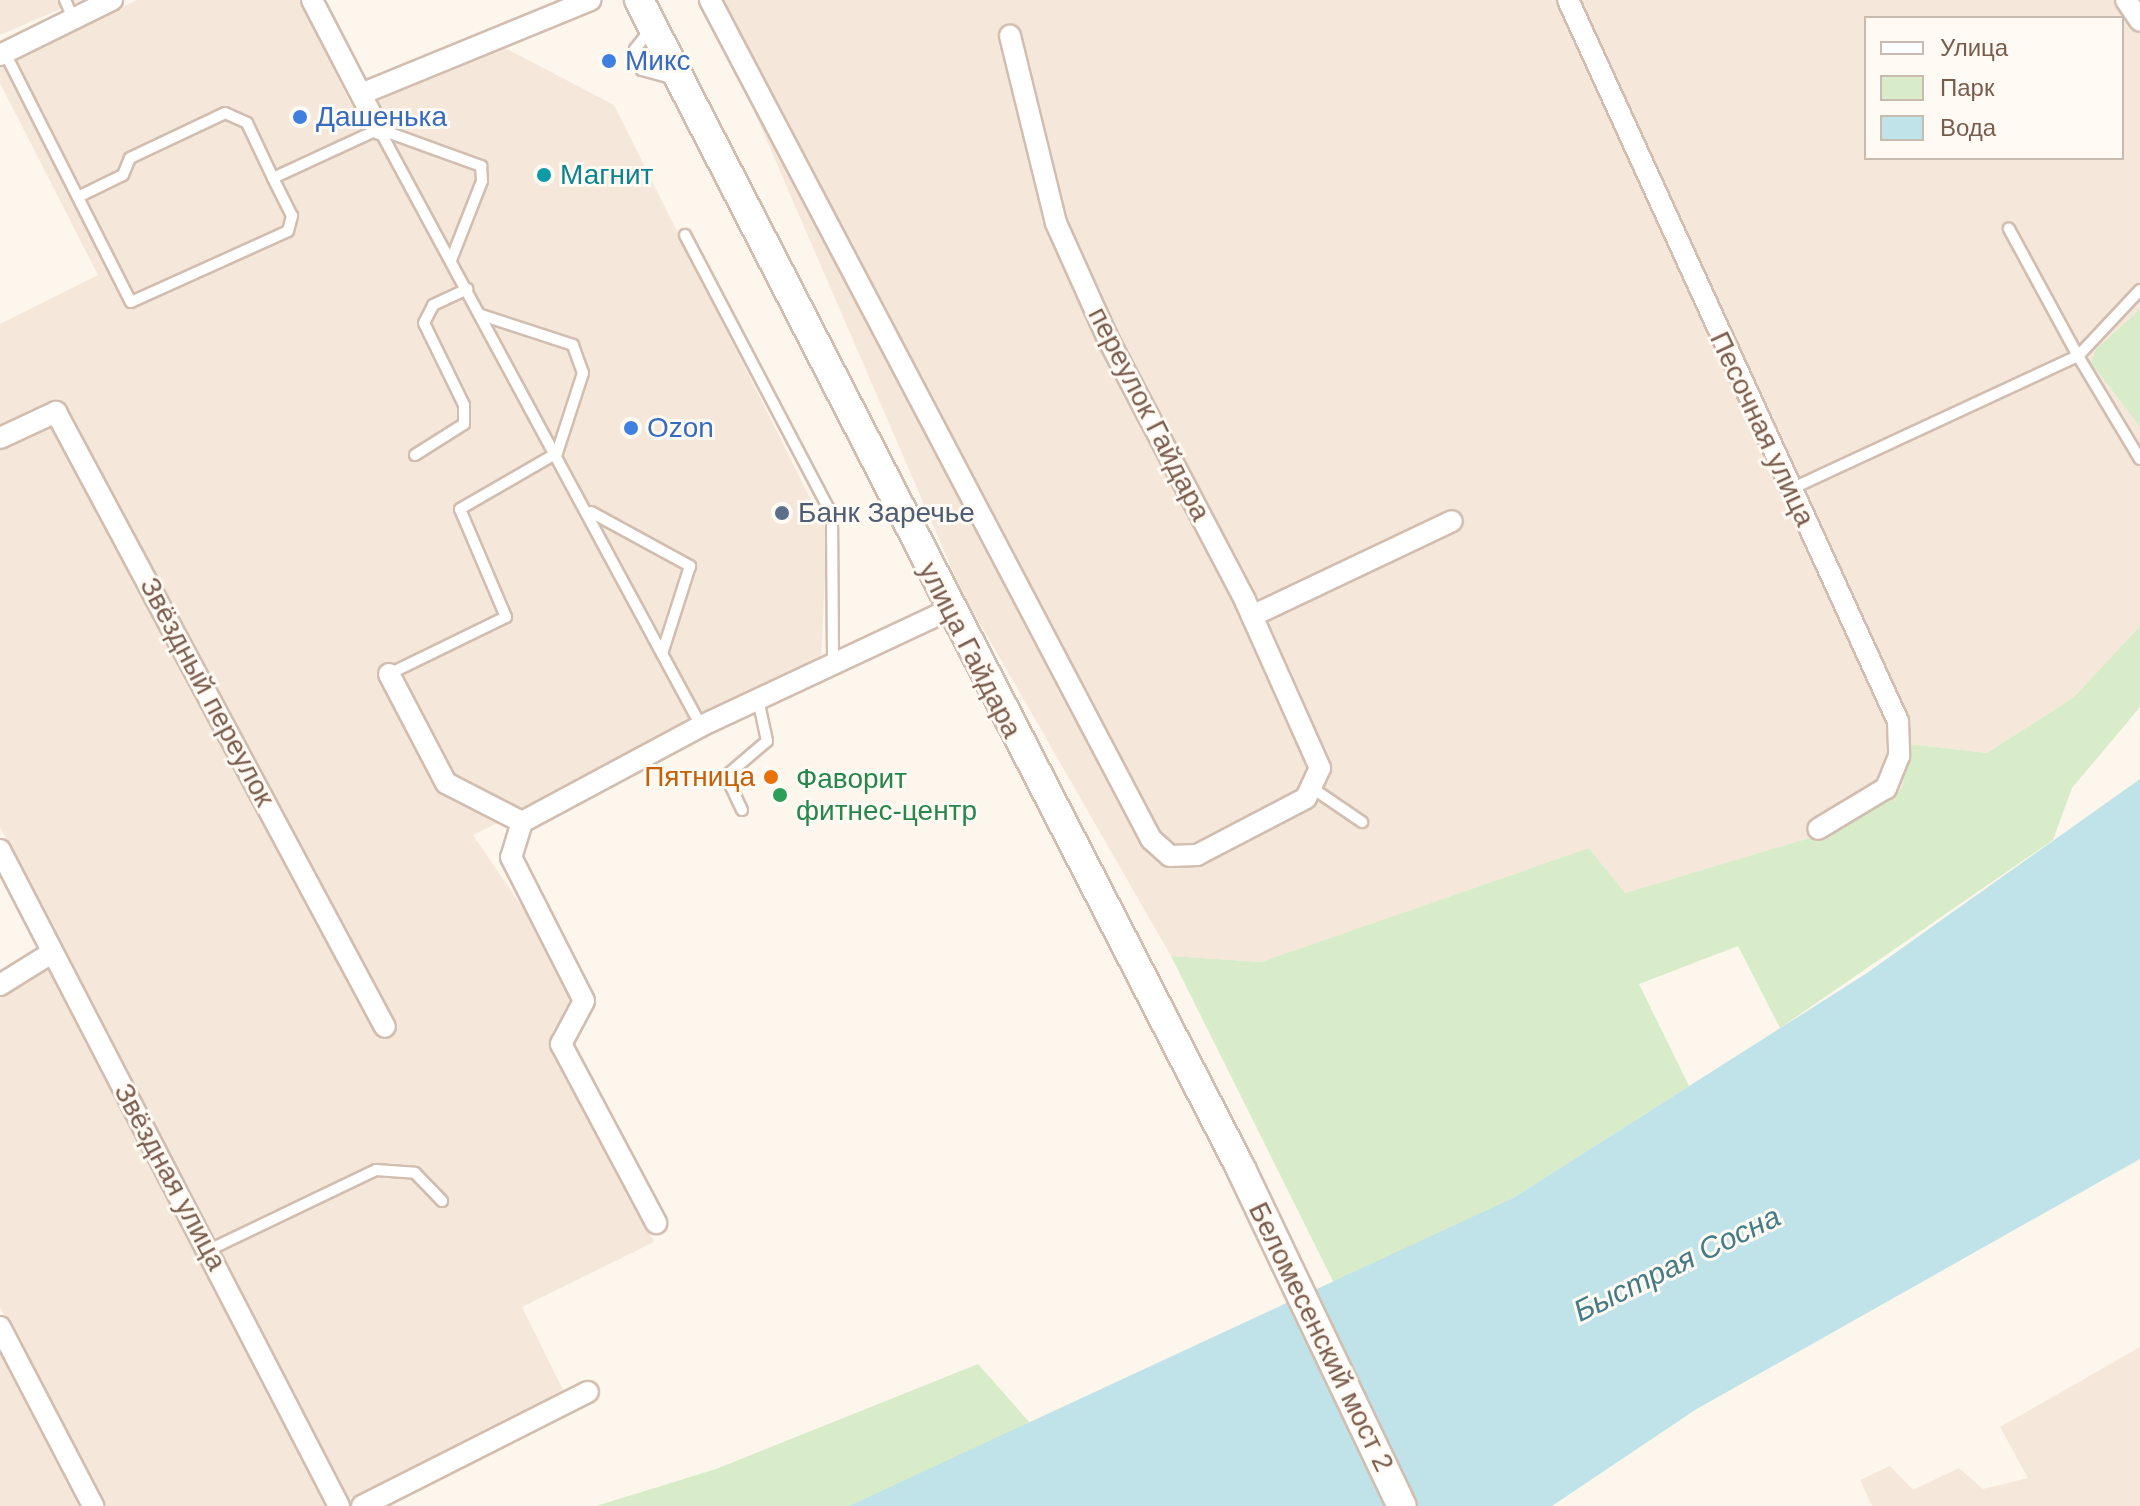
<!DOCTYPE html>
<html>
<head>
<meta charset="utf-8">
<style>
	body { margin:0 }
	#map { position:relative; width:2140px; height:1506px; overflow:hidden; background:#fdf6ec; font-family:Arial,sans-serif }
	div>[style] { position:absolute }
	.residential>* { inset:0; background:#f5e8da }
	.green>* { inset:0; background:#d8ecc9 }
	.water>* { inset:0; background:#bfe3e8 }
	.roads { filter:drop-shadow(2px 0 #d1beb0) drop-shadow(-2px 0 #d1beb0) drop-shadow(0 2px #d1beb0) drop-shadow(0 -2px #d1beb0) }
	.service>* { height:10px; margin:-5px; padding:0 5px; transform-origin:5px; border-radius:5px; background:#fff }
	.minor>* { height:20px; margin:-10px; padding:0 10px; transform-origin:10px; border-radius:10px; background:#fff }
	.secondary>* { height:28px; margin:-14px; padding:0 14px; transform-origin:14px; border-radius:14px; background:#fff }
	.dots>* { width:22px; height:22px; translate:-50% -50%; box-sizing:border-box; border:4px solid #fffaf3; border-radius:50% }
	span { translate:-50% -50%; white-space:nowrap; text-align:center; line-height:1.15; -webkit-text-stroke:6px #fffaf3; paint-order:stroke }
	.shop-label { font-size:28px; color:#366cbe }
	.left { translate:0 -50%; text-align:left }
	.culture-label { font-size:28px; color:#0d838f }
	.street-label { font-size:28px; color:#7a5c4d }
	.service-label { font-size:28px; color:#4e5e75 }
	.food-label { font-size:28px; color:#c56008 }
	.right { translate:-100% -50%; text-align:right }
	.leisure-label { font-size:28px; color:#27864d }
	.water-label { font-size:30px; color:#437c86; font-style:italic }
	.legend { position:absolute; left:1864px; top:16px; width:260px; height:144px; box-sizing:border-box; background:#fffaf3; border:2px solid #cabbb1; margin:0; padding:10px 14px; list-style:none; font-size:24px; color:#7a5c4d }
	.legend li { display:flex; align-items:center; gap:16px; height:40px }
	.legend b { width:40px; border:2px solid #cabbb1 }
</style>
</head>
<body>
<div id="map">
	<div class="residential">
		<div style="clip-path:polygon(0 0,81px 0,0 35px)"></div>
		<div style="clip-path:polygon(137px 0,300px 0,353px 109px,505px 48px,614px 105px,827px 532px,821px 663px,473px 835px,555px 955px,578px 1010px,553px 1029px,553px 1047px,654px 1242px,522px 1307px,564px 1392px,348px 1499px,0 827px,0 324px,98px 275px,0 83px,0 67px)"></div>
		<div style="clip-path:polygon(evenodd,706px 0,2140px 0,2140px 309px,2096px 349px,2091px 363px,2140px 427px,2140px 626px,2074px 697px,1987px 753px,1910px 744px,1902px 788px,1834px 831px,1625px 893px,1589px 848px,1261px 962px,1171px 956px,962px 592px,706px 0,1866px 18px,2122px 18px,2122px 158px,1866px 158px,1866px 18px)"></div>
		<div style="clip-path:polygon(47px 965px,330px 1506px,105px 1506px,0 1307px,0 995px)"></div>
		<div style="clip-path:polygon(2140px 1347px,2140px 1506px,1872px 1506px,1860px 1480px,1890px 1466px,1913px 1490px,1959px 1468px,1983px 1489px,2028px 1478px,2000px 1427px)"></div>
		<div style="clip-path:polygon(0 1354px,79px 1506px,0 1506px)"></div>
	</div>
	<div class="green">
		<div style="clip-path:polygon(2140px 309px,2140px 427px,2091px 363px,2096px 349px)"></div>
		<div style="clip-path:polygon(2140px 626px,2140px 707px,2072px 788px,2053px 840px,1780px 1028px,1738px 946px,1639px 984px,1689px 1086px,1513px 1198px,1334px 1283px,1171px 956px,1261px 962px,1589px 848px,1625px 893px,1833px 831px,1902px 788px,1910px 744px,1987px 753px,2074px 697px)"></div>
		<div style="clip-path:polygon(978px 1364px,1031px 1424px,849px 1506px,596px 1506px,716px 1469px)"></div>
	</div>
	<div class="water">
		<div style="clip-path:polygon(2140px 779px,2140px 1159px,1695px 1410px,1552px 1506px,849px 1506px,1513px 1198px,1867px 973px)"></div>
	</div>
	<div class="roads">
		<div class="service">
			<div style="left:65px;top:0;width:20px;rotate:66deg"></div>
			<div style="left:650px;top:30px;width:24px;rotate:128deg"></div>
			<div style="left:635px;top:49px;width:22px;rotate:72deg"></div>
			<div style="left:642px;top:70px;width:34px;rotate:15deg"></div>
			<div style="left:5px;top:53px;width:279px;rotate:63.2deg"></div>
			<div style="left:131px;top:302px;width:172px;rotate:-24.3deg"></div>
			<div style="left:288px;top:231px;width:16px;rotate:-75deg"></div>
			<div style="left:292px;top:216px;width:42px;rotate:-116.6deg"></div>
			<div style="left:379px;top:129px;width:678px;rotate:61.66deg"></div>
			<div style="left:78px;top:197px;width:50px;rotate:-26.1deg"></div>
			<div style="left:123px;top:175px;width:18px;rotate:-68deg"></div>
			<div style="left:130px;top:158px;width:105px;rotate:-25.3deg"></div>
			<div style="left:225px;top:113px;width:24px;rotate:24deg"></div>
			<div style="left:247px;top:123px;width:61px;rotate:64.7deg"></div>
			<div style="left:273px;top:178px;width:117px;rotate:-24.8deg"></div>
			<div style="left:379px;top:129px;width:109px;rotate:19.9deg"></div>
			<div style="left:481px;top:166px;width:15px;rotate:86deg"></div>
			<div style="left:482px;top:181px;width:85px;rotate:111.4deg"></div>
			<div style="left:685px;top:235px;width:316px;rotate:62.3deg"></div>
			<div style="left:832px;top:515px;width:148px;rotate:89.6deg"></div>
			<div style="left:2140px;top:290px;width:91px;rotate:133.2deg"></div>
			<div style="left:2078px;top:356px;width:120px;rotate:59deg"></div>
			<div style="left:415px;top:455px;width:58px;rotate:-32.3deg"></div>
			<div style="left:464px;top:424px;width:19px;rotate:-90deg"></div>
			<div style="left:464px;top:405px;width:91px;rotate:-116deg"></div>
			<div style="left:424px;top:323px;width:20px;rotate:-63deg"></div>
			<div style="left:433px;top:305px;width:38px;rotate:-25deg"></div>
			<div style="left:1791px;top:489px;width:316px;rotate:-24.9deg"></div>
			<div style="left:2078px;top:356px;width:145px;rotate:-118.5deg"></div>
			<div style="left:591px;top:512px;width:113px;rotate:28.6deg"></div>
			<div style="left:690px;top:566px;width:92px;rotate:107.7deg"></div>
			<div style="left:389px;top:674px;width:130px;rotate:-26deg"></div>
			<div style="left:506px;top:617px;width:117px;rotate:-113.1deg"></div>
			<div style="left:460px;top:509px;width:112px;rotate:-30deg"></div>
			<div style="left:557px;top:453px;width:84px;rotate:-72deg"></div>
			<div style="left:583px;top:373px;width:30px;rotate:-110deg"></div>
			<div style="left:573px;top:345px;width:97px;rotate:-161.9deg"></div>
			<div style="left:1315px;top:790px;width:57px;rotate:34.2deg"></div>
			<div style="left:742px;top:810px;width:38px;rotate:-115deg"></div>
			<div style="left:726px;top:776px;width:54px;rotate:-40.5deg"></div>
			<div style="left:767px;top:741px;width:43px;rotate:-102.1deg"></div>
			<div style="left:209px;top:1250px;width:185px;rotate:-25.6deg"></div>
			<div style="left:376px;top:1170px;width:39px;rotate:4deg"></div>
			<div style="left:415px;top:1173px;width:39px;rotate:46deg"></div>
		</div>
		<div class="minor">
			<div style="left:312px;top:0;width:145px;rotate:62.6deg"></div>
			<div style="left:710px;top:0;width:948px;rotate:62.27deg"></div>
			<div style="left:1151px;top:839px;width:25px;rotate:42deg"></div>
			<div style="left:1170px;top:856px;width:27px;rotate:-2deg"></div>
			<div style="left:1197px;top:855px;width:123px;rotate:-27.6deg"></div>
			<div style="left:1306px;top:798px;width:33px;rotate:-65deg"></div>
			<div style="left:1320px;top:768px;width:184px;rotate:-114.1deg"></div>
			<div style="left:1245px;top:600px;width:293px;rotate:-117.7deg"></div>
			<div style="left:1109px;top:341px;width:129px;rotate:-114.2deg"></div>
			<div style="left:1056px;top:223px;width:193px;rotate:-103.8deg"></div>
			<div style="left:1568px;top:0;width:793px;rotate:65.41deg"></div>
			<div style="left:1898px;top:721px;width:35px;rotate:88deg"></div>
			<div style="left:1899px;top:756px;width:35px;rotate:112deg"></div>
			<div style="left:1886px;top:788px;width:79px;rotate:148.9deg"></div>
			<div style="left:2126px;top:0;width:25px;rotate:56deg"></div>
			<div style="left:0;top:55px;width:125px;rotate:-26.2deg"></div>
			<div style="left:361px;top:94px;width:248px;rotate:-22.3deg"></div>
			<div style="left:0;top:438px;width:62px;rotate:-24.9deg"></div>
			<div style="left:56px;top:412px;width:697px;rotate:61.86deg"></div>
			<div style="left:1252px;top:616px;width:221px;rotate:-25.4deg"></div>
			<div style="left:389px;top:674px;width:123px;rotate:62.4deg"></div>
			<div style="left:446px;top:783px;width:85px;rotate:27.2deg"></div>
			<div style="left:522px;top:822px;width:203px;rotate:-28.2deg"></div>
			<div style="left:701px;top:726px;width:274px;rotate:-25.1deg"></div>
			<div style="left:522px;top:822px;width:37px;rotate:107deg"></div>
			<div style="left:511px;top:857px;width:161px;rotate:63.1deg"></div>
			<div style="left:584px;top:1001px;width:49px;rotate:118.1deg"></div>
			<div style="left:561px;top:1044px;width:203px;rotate:62deg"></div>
			<div style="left:0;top:850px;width:738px;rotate:62.67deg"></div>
			<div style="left:0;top:985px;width:62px;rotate:-31.9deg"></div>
			<div style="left:0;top:1327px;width:202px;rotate:62.5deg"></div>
			<div style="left:362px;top:1506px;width:253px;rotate:-26.8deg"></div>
		</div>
		<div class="secondary">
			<div style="left:639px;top:0;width:1315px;rotate:62.75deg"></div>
			<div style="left:1241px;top:1169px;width:373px;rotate:64.5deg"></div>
		</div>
	</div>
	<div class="dots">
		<div style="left:609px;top:61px;background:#3f7fe0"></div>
		<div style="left:300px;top:117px;background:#3f7fe0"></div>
		<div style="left:544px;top:175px;background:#0f9aa8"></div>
		<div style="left:631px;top:428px;background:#3f7fe0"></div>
		<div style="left:782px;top:513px;background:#5c6f8a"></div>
		<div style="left:771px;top:777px;background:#e8710a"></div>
		<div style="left:780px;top:795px;background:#2e9e5b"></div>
	</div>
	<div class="shop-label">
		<span class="left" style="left:625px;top:61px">Микс</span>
		<span class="left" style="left:316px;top:117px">Дашенька</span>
		<span class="left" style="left:647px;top:428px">Ozon</span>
	</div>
	<div class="culture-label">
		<span class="left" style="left:560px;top:175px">Магнит</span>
	</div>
	<div class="street-label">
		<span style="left:1149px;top:414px;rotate:63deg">переулок Гайдара</span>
		<span style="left:1762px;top:429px;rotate:65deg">Песочная улица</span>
		<span style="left:970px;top:650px;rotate:63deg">улица Гайдара</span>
		<span style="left:207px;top:692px;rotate:62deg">Звёздный переулок</span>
		<span style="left:170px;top:1177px;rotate:62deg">Звёздная улица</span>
		<span style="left:1321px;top:1337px;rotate:64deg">Беломесенский мост 2</span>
	</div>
	<div class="service-label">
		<span class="left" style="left:798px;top:513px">Банк Заречье</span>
	</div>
	<div class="food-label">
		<span class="right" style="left:755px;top:777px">Пятница</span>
	</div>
	<div class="leisure-label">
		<span class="left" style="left:796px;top:795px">Фаворит<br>фитнес-центр</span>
	</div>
	<div class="water-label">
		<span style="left:1677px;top:1264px;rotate:-26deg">Быстрая Сосна</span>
	</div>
	<ul class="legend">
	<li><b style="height:10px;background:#fff"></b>Улица</li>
	<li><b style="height:22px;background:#d8ecc9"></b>Парк</li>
	<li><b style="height:22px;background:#bfe3e8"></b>Вода</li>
	</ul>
</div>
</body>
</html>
